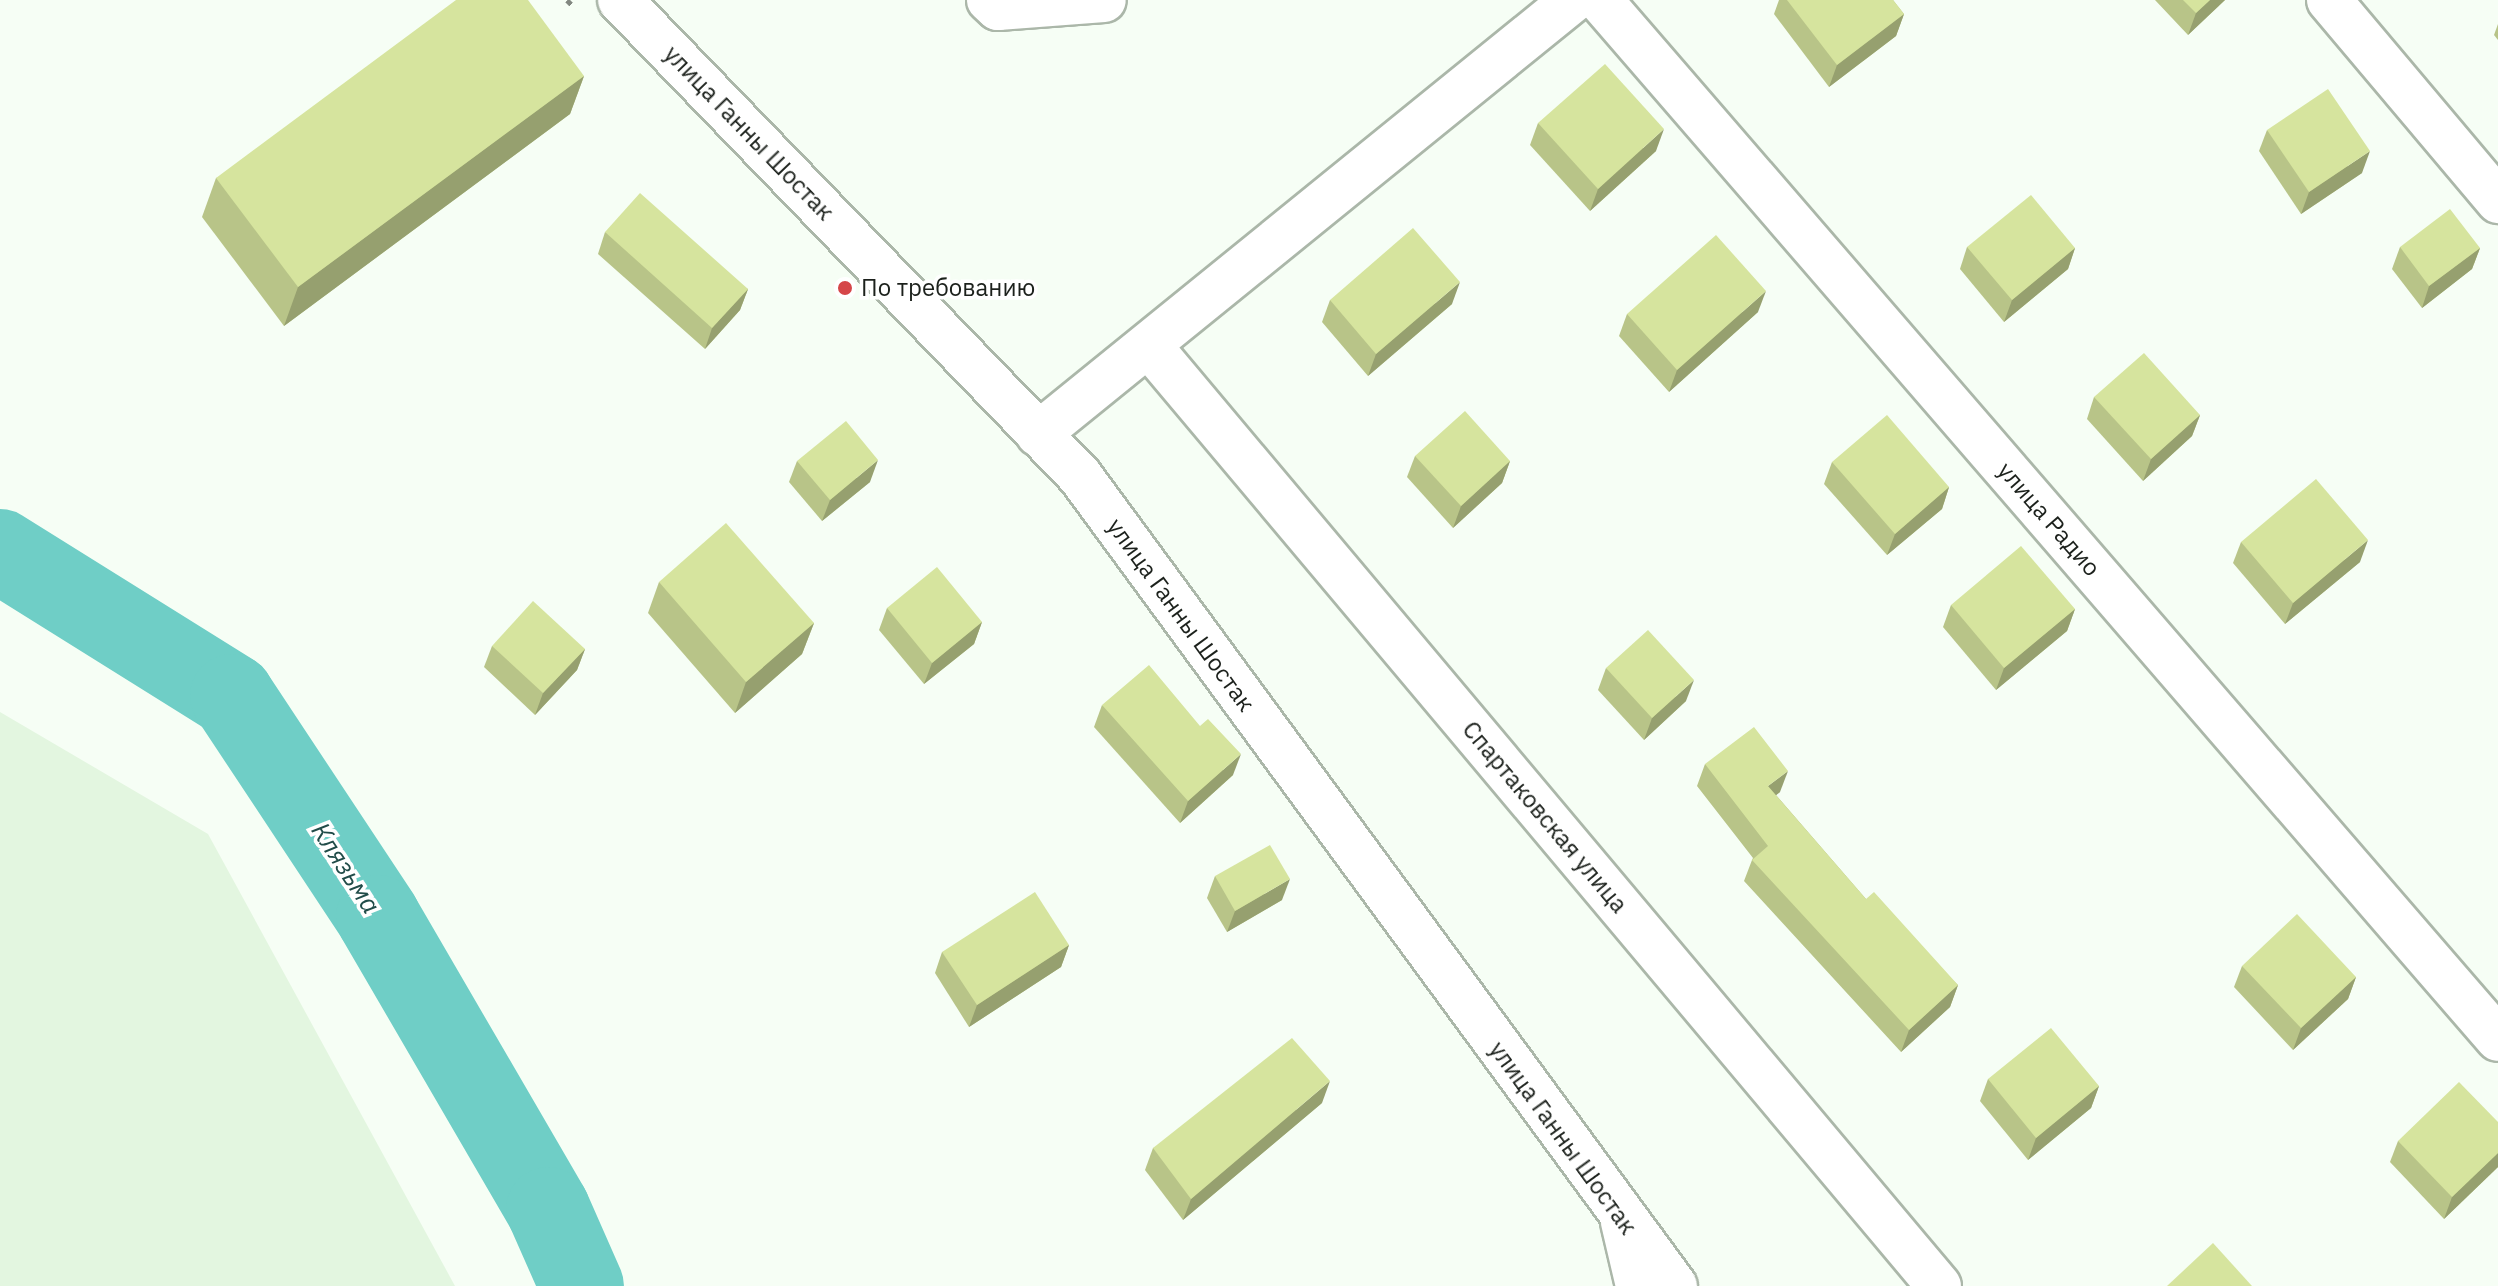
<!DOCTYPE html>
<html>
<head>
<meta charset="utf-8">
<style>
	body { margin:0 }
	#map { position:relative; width:2498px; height:1286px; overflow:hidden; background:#f6fef5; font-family:"IBM Plex Sans",sans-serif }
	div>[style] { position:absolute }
	.built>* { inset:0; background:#e3f6e0 }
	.river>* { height:84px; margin:-42px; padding:0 42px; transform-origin:42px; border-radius:42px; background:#6fcec6 }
	.path>* { height:5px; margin-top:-2.5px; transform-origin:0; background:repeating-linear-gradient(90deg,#828881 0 6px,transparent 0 12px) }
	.roads { filter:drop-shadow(2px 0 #abb7a9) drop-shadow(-2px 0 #abb7a9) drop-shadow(0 2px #abb7a9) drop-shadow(0 -2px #abb7a9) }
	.minor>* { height:44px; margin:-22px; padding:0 22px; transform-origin:22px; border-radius:22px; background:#fff }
	.major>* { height:44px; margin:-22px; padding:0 22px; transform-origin:22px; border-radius:22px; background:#fff }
	.wall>* { inset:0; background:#b8c488 }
	.shaded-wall>* { inset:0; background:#96a06f }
	.building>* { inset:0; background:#d6e49e }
	.dots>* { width:22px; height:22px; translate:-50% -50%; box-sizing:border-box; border:4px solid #fff; border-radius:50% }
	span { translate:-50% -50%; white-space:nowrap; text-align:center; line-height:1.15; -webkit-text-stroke:7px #fff; paint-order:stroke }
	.street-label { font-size:24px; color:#1c211c }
	.poi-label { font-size:24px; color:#1c211c }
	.left { translate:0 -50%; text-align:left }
	.water-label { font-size:26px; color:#214c49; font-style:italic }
</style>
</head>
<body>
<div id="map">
	<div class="built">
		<div style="clip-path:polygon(0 712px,208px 834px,455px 1286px,0 1286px)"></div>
	</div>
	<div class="river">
		<div style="left:0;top:551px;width:274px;rotate:32deg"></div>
		<div style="left:232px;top:696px;width:265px;rotate:56.5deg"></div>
		<div style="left:378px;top:917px;width:338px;rotate:59.8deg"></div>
		<div style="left:548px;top:1209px;width:84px;rotate:66.2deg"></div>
	</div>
	<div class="path">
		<div style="left:567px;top:0;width:11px;rotate:45deg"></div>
	</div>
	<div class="roads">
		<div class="minor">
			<div style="left:989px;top:0;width:12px;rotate:42deg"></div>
			<div style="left:998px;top:8px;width:106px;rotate:-4.3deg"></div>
			<div style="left:1600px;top:0;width:1373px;rotate:49.16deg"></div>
			<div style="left:2329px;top:0;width:263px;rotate:49.9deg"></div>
			<div style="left:1151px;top:348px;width:1225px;rotate:49.97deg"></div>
			<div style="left:1038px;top:434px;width:689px;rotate:-39.05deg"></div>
			<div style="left:1623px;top:1222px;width:66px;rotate:76.8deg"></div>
		</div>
		<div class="major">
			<div style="left:620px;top:0;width:662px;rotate:45.98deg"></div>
			<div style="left:1080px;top:476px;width:1005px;rotate:53.7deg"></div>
		</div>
	</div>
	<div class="wall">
		<div style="clip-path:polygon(1779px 0,1893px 0,1904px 14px,1896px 36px,1829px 87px,1774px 14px)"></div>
		<div style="clip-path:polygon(2155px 0,2225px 0,2188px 35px)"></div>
		<div style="clip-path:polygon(2498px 24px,2498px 40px,2494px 35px)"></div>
		<div style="clip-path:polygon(584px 76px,570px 114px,284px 326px,202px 217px,216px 178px)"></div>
		<div style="clip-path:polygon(1538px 123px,1656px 151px,1590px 211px,1530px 145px)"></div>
		<div style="clip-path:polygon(2267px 130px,2362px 173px,2301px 214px,2259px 151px)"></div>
		<div style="clip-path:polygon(605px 232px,748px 289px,740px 310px,705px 349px,598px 254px)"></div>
		<div style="clip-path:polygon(1967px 247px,2075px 248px,2068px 269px,2004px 322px,1960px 269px)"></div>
		<div style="clip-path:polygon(2400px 247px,2480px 248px,2472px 269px,2422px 308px,2392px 269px)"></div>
		<div style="clip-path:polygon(1330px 300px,1452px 304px,1368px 376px,1322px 322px)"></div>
		<div style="clip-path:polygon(1758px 312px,1669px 392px,1619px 336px,1627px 314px)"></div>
		<div style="clip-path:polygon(2094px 397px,2200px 415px,2192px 436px,2143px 481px,2087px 419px)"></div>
		<div style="clip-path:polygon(1415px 456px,1510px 461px,1502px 483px,1453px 528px,1407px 477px)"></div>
		<div style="clip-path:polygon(797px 461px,870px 482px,822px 521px,789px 482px)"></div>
		<div style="clip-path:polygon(1832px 462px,1949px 487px,1942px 509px,1887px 555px,1824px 484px)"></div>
		<div style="clip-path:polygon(2241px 542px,2360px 562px,2285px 624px,2233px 563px)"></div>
		<div style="clip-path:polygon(659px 582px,814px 623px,802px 654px,735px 713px,648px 613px)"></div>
		<div style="clip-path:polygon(1951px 605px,2075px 609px,2067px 631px,1996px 690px,1943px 627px)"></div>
		<div style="clip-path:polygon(887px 608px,982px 622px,974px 644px,924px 684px,879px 630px)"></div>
		<div style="clip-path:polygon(492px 646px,585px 649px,577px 670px,535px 715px,484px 667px)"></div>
		<div style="clip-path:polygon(1606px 668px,1686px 701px,1644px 740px,1598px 690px)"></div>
		<div style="clip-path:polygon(1102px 705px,1233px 775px,1180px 823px,1094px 727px)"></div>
		<div style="clip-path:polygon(1705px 764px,1780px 792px,1776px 795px,1866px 899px,1958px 985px,1950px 1007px,1901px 1052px,1744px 881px,1752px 860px,1753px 858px,1697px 786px)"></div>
		<div style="clip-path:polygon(1215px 876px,1282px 900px,1227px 932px,1207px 898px)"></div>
		<div style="clip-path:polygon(1069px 945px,1061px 967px,969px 1027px,935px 973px,942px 952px)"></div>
		<div style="clip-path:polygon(2242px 966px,2356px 977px,2348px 999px,2293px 1050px,2234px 987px)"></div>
		<div style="clip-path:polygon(1988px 1079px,2099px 1086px,2091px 1108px,2028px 1160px,1980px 1101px)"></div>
		<div style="clip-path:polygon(1322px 1103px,1183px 1220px,1145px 1170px,1153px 1148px)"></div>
		<div style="clip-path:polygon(2498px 1122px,2498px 1167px,2444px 1219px,2390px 1162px,2398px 1141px)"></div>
	</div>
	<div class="shaded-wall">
		<div style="clip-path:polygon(2210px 0,2225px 0,2188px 35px,2196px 13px)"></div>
		<div style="clip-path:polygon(1904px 14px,1896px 36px,1829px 87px,1837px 65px)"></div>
		<div style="clip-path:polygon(584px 76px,570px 114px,284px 326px,298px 287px)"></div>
		<div style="clip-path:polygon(1664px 129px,1656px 151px,1590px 211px,1598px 189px)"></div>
		<div style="clip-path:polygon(2370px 151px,2362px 173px,2301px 214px,2309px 192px)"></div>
		<div style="clip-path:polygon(2075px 248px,2068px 269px,2004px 322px,2012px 300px)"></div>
		<div style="clip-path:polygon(2480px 248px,2472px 269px,2422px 308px,2429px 286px)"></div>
		<div style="clip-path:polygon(1460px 282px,1452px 304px,1368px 376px,1376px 354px)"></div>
		<div style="clip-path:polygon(748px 289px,740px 310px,705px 349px,712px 328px)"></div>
		<div style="clip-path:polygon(1766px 291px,1758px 312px,1669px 392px,1677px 370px)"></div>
		<div style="clip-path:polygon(2200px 415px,2192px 436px,2143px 481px,2151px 459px)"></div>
		<div style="clip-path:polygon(878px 460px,870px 482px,822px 521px,830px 500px)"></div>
		<div style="clip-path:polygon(1510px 461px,1502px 483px,1453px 528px,1461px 506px)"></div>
		<div style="clip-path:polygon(1949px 487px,1942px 509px,1887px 555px,1895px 534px)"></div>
		<div style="clip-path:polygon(2368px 540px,2360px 562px,2285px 624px,2293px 603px)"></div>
		<div style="clip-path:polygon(2075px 609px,2067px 631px,1996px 690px,2004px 668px)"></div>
		<div style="clip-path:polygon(982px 622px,974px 644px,924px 684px,932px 663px)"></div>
		<div style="clip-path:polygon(814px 623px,802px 654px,735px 713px,746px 682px)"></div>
		<div style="clip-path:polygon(585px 649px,577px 670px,535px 715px,543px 693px)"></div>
		<div style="clip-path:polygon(1694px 680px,1686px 701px,1644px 740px,1652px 718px)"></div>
		<div style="clip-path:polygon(1241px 754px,1233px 775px,1180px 823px,1188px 801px)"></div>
		<div style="clip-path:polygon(1788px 771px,1780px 792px,1760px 808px,1768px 786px)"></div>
		<div style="clip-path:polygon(1290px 879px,1282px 900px,1227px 932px,1235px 911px)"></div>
		<div style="clip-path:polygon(1069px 945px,1061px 967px,969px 1027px,977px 1005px)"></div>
		<div style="clip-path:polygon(2356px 977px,2348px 999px,2293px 1050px,2301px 1028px)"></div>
		<div style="clip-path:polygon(1958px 985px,1950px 1007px,1901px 1052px,1909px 1030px)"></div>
		<div style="clip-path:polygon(1330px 1081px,1322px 1103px,1183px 1220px,1191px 1199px)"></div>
		<div style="clip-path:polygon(2099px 1086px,2091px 1108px,2028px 1160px,2036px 1138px)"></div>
		<div style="clip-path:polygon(2498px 1153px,2498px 1167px,2444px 1219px,2452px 1197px)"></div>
	</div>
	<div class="building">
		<div style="clip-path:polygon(456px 0,528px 0,584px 76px,298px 287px,216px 178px)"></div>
		<div style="clip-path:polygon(1787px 0,1893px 0,1904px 14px,1837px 65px)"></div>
		<div style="clip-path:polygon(2183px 0,2210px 0,2196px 13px)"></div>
		<div style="clip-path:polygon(1605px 64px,1664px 129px,1598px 189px,1538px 123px)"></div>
		<div style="clip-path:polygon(2328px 89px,2370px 151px,2309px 192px,2267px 130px)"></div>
		<div style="clip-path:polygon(640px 193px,748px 289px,712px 328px,605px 232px)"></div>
		<div style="clip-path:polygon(2031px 195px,2075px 248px,2012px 300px,1967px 247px)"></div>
		<div style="clip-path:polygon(2450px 209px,2480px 248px,2429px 286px,2400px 247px)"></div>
		<div style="clip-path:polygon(1413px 228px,1460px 282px,1376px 354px,1330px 300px)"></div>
		<div style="clip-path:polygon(1716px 235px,1766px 291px,1677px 370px,1627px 314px)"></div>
		<div style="clip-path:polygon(2144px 353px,2200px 415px,2151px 459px,2094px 397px)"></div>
		<div style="clip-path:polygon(1465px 411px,1510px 461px,1461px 506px,1415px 456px)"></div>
		<div style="clip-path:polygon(1887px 415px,1949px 487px,1895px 534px,1832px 462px)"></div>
		<div style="clip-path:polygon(846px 421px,878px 460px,830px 500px,797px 461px)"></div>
		<div style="clip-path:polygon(2316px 479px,2368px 540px,2293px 603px,2241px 542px)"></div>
		<div style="clip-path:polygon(726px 523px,814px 623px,746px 682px,659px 582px)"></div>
		<div style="clip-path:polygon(2021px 546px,2075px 609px,2004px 668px,1951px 605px)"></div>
		<div style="clip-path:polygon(937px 567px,982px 622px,932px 663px,887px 608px)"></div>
		<div style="clip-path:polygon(533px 601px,585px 649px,543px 693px,492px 646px)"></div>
		<div style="clip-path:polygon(1648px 630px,1694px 680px,1652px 718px,1606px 668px)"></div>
		<div style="clip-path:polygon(1149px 665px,1200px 726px,1208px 719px,1241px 754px,1188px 801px,1102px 705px)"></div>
		<div style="clip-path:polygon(1754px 727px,1788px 771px,1768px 786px,1866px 899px,1874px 892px,1958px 985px,1909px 1030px,1752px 860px,1768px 846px,1705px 764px)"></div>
		<div style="clip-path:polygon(1270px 845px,1290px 879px,1235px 911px,1215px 876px)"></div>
		<div style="clip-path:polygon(1035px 892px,1069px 945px,977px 1005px,942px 952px)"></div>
		<div style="clip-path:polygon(2297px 914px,2356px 977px,2301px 1028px,2242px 966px)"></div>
		<div style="clip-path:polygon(2051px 1028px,2099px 1086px,2036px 1138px,1988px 1079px)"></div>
		<div style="clip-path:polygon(1292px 1038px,1330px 1081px,1191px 1199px,1153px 1148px)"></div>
		<div style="clip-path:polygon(2459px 1082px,2498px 1122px,2498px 1153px,2452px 1197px,2398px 1141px)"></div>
		<div style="clip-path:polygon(2213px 1243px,2252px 1286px,2167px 1286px)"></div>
	</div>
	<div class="dots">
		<div style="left:845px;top:288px;background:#d54648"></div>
	</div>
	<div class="street-label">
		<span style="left:749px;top:133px;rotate:46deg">улица Ганны Шостак</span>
		<span style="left:2049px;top:519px;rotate:49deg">улица Радио</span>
		<span style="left:1181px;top:615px;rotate:54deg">улица Ганны Шостак</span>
		<span style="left:1545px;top:817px;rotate:50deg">Спартаковская улица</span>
		<span style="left:1563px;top:1138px;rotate:54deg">улица Ганны Шостак</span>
	</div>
	<div class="poi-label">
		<span class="left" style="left:861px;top:288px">По требованию</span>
	</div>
	<div class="water-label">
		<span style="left:346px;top:868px;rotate:57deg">Клязьма</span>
	</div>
</div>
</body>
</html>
